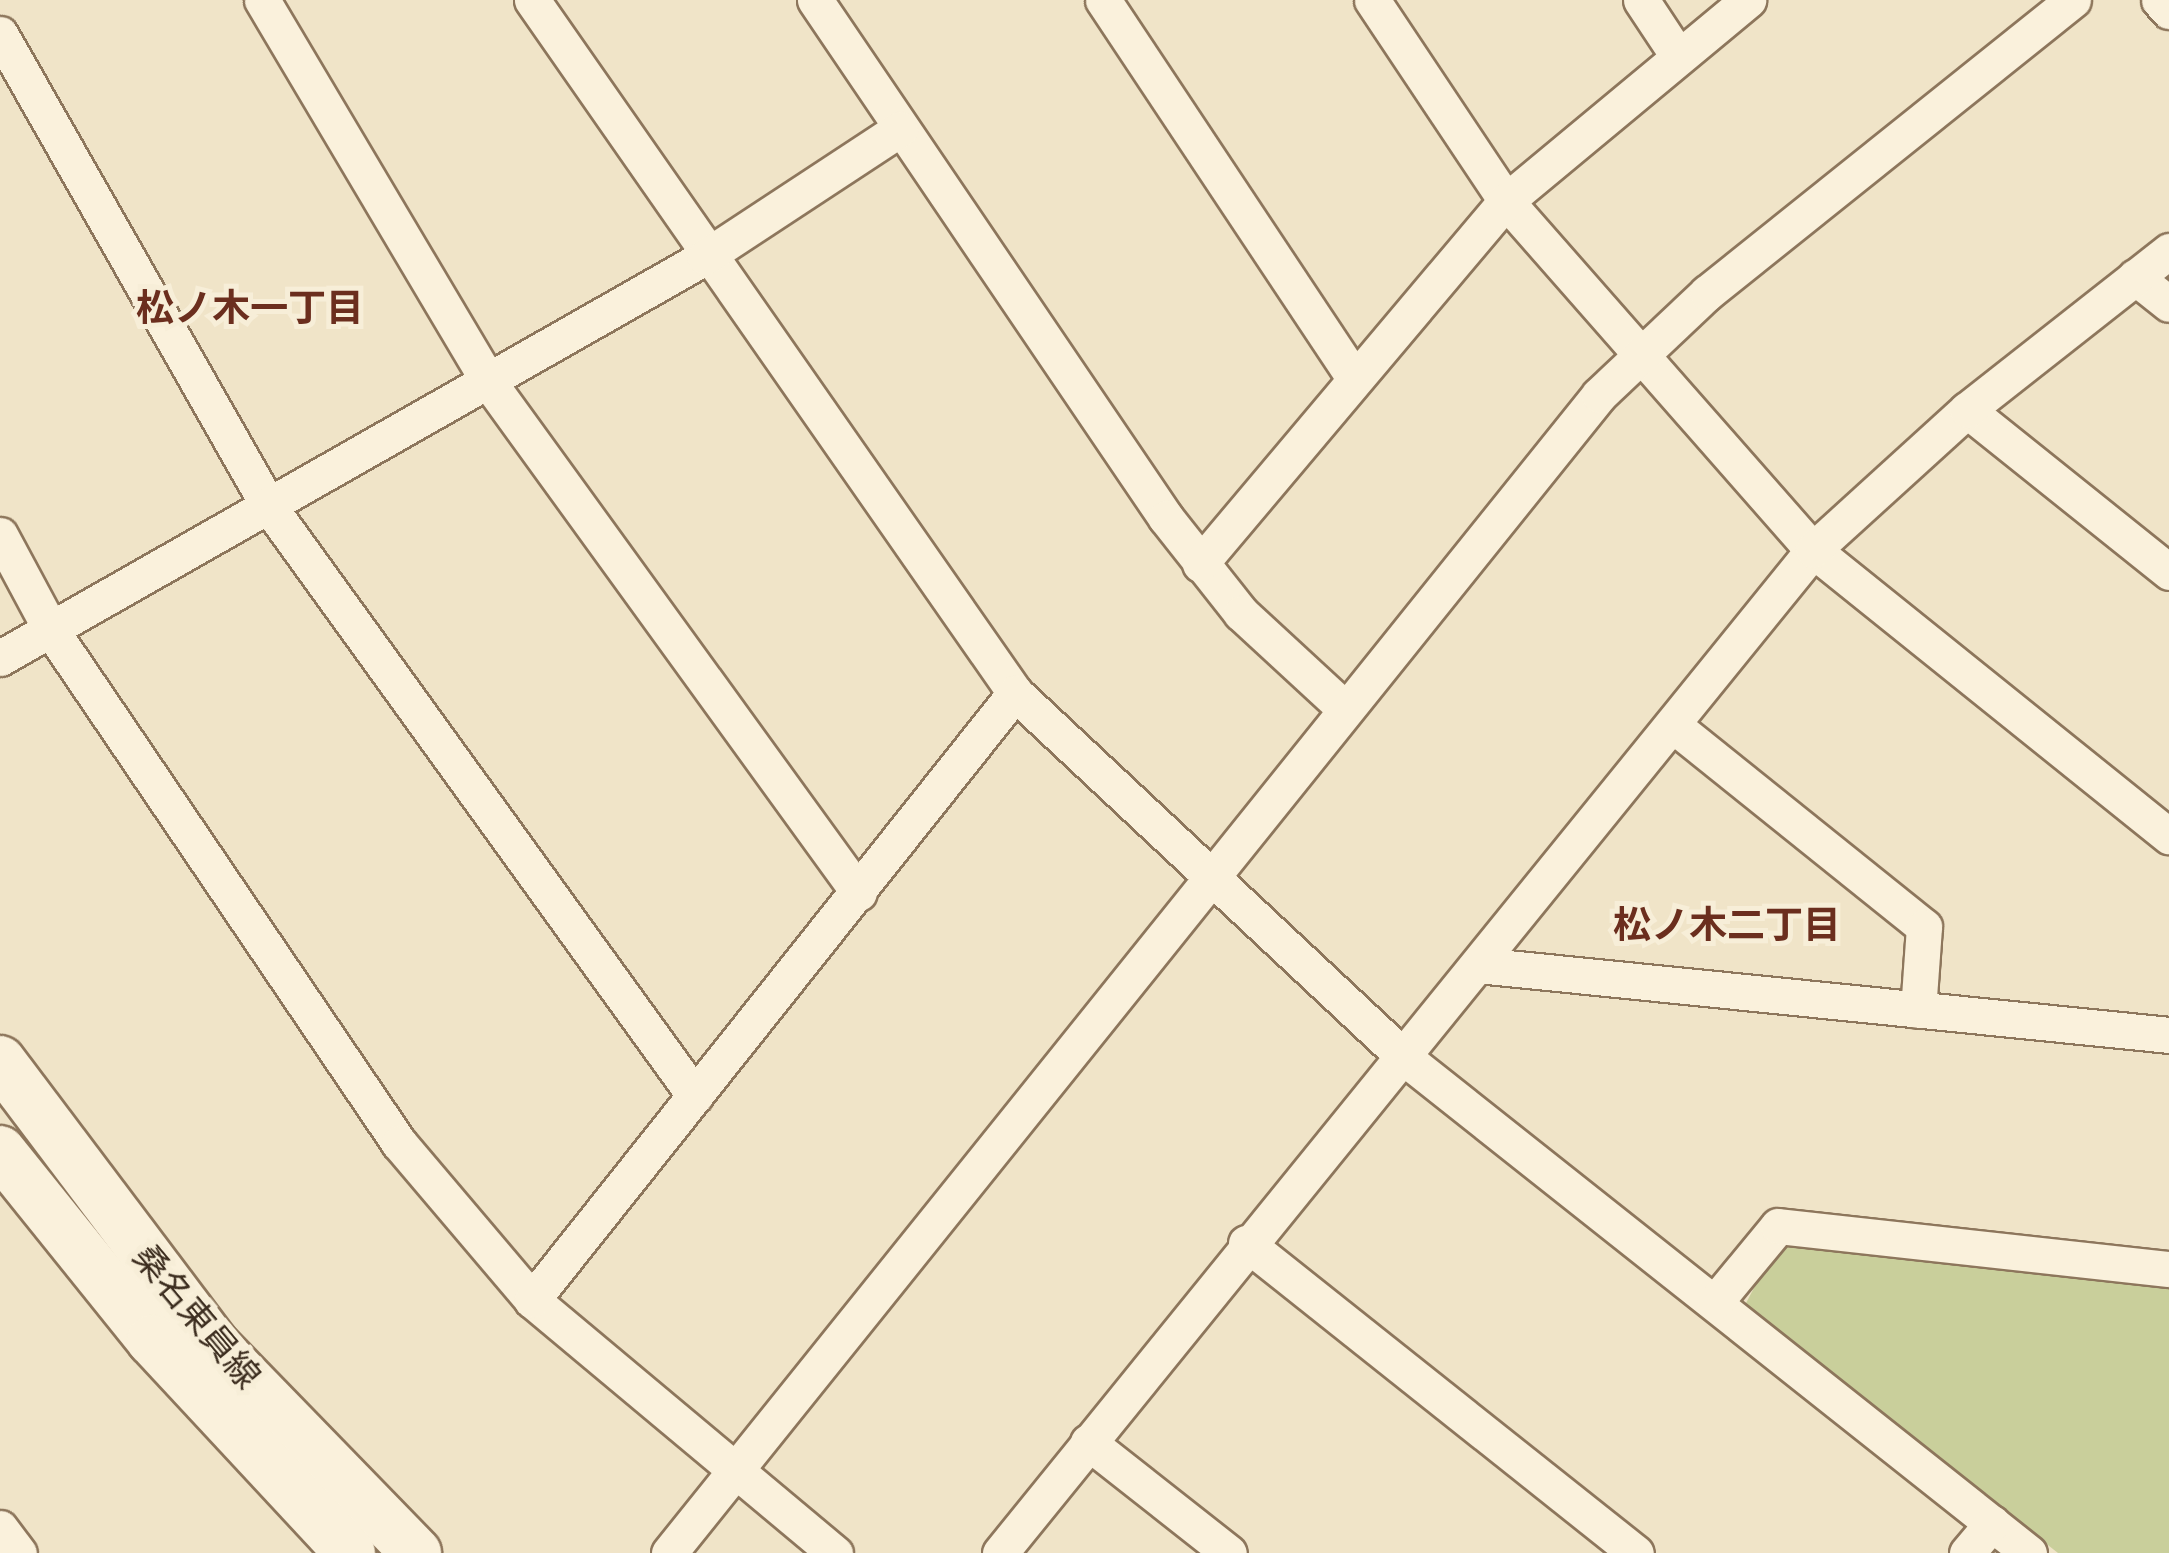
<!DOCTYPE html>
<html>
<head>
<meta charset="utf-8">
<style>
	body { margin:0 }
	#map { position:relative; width:2169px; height:1553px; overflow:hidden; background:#f0e4c8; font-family:"Crimson Pro","Noto Sans JP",serif }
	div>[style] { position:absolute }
	.green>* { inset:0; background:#c9cf9b }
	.roads { filter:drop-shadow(2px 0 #8d765c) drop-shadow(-2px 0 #8d765c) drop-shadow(0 2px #8d765c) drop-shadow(0 -2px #8d765c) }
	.street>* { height:35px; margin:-17.5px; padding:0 17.5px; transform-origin:17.5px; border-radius:17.5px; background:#faf1dc }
	.secondary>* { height:50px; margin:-25px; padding:0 25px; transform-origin:25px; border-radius:25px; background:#faf1dc }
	span { translate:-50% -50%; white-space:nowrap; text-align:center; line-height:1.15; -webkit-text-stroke:10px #f7eed8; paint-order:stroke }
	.street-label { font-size:35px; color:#3d2e20 }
	.neighbourhood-label { font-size:38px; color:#6b2e1e; font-weight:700 }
</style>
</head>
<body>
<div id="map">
	<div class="green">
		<div style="clip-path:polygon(1794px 1243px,2169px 1284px,2169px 1553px,2058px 1553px,1745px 1305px,1773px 1252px)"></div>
	</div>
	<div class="roads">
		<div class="street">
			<div style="left:262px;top:0;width:443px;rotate:59.3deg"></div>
			<div style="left:488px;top:381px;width:632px;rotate:54.07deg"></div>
			<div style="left:532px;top:0;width:845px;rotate:55.12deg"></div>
			<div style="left:1015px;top:693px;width:536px;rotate:43.11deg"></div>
			<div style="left:1406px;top:1059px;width:795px;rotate:38.41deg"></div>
			<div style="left:815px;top:0;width:626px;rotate:55.88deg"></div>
			<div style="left:1166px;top:518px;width:121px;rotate:51.7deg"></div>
			<div style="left:1241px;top:613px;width:139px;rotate:42.7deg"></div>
			<div style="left:1103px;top:0;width:450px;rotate:56.4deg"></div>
			<div style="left:1372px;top:0;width:242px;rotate:56.3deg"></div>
			<div style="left:1506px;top:201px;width:465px;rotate:48.7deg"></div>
			<div style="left:1813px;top:550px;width:457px;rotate:38.8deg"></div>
			<div style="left:1641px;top:0;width:67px;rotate:56.5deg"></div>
			<div style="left:2159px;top:0;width:15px;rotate:48deg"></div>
			<div style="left:0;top:34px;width:542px;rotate:60.36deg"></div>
			<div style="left:268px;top:505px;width:729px;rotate:54.15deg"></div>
			<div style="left:2135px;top:277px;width:43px;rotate:38.5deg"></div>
			<div style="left:1967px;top:410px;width:259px;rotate:38.7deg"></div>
			<div style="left:0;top:535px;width:108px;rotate:61.8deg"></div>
			<div style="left:51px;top:630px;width:620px;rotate:55.85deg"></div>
			<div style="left:399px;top:1143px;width:206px;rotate:49.7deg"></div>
			<div style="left:532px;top:1300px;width:395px;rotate:39.9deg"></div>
			<div style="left:1200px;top:564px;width:475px;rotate:-49.9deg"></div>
			<div style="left:1506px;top:201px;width:315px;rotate:-39.7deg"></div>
			<div style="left:0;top:658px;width:811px;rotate:-29.63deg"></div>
			<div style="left:705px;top:257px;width:233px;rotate:-33.3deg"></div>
			<div style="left:1673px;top:725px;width:322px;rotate:38.8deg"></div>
			<div style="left:1924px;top:927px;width:83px;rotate:94.1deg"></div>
			<div style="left:1478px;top:965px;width:695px;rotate:5.78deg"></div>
			<div style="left:1246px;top:1243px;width:498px;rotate:38.5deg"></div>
			<div style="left:532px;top:1300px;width:776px;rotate:-51.49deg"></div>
			<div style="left:1716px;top:1301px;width:97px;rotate:-50.4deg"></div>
			<div style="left:1778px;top:1226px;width:393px;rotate:6.3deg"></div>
			<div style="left:1088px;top:1442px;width:179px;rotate:38.2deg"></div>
			<div style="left:0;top:1528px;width:31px;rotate:53deg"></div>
			<div style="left:669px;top:1553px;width:1485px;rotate:-51.23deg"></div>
			<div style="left:1599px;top:395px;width:149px;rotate:-43.4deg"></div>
			<div style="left:1707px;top:293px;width:469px;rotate:-38.7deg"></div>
			<div style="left:1000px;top:1553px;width:1291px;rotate:-50.97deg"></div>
			<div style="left:1813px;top:550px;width:208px;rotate:-42.3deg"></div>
			<div style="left:1967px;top:410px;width:257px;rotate:-38.2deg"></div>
			<div style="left:1967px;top:1553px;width:39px;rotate:-50deg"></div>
		</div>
		<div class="secondary">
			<div style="left:0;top:1061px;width:356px;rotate:53deg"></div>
			<div style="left:214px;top:1345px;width:290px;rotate:45.8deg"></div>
			<div style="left:0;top:1151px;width:243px;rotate:51.2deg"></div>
			<div style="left:152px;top:1340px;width:291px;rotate:47.1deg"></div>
		</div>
	</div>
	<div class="street-label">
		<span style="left:196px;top:1317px;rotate:50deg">桑名東員線</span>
	</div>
	<div class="neighbourhood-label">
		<span style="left:250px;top:309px">松ノ木一丁目</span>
		<span style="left:1727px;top:926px">松ノ木二丁目</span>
	</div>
</div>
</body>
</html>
